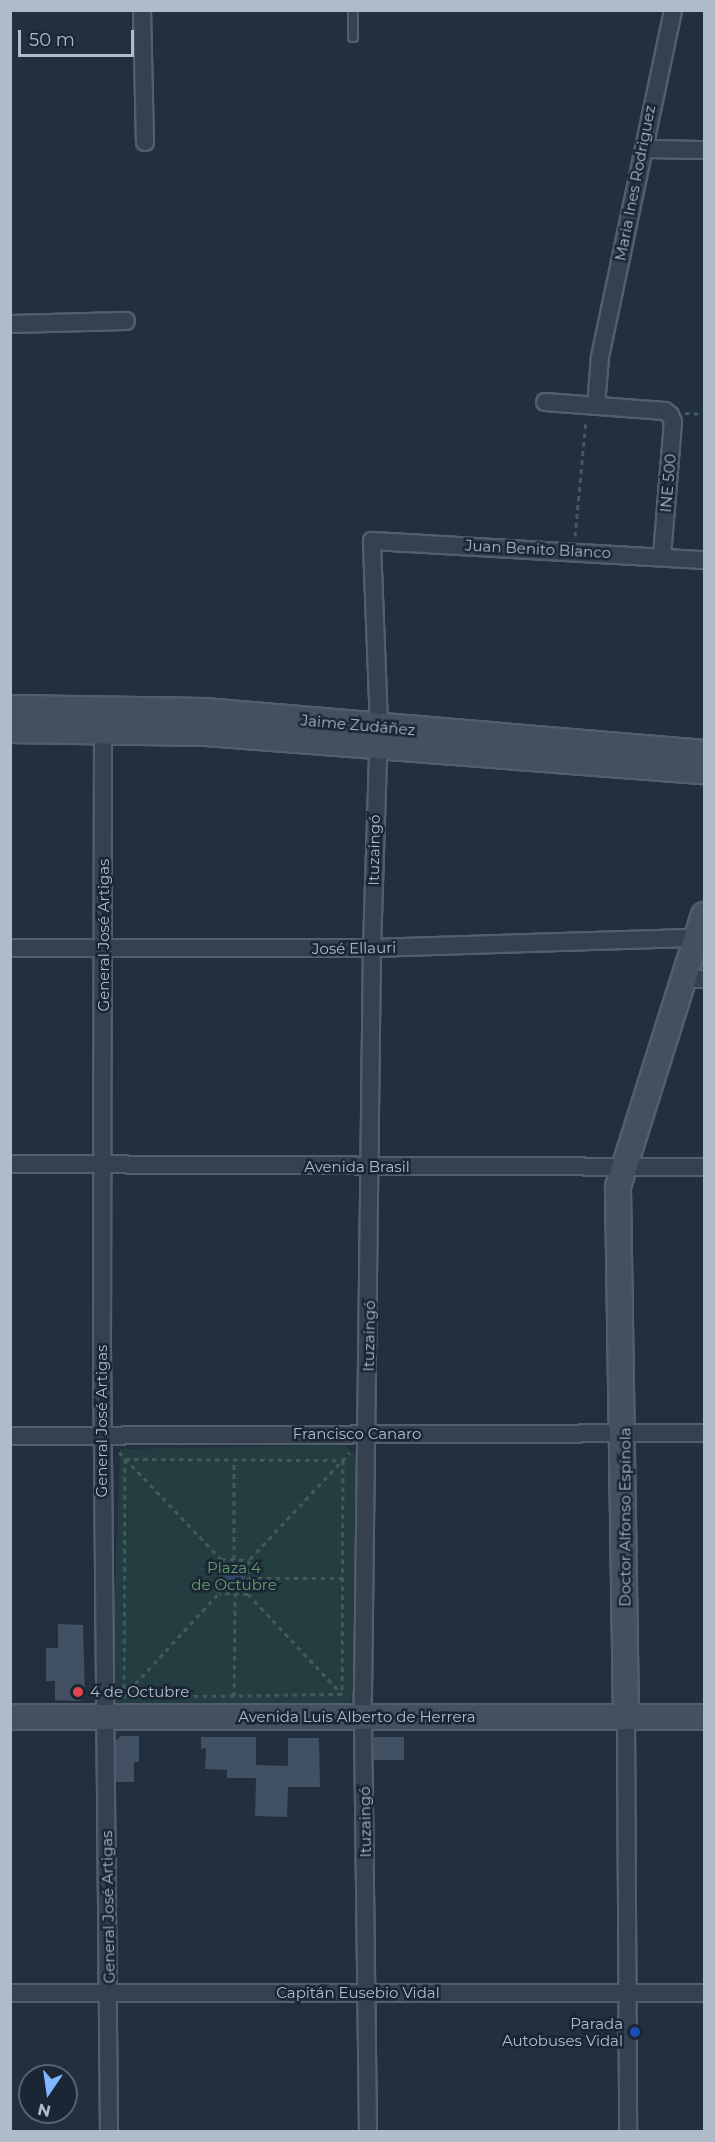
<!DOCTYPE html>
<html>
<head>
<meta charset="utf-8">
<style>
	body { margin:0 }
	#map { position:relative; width:715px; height:2142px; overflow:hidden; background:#212f3f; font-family:Montserrat,sans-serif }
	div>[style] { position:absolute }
	.green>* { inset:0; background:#233d40 }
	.water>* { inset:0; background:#334b68 }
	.round { border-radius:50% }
	.building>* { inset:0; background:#415163 }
	.path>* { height:3px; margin-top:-1.5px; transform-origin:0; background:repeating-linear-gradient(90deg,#415b5d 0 4.5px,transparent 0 9px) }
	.roads { filter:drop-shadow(2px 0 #535e6c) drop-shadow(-2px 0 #535e6c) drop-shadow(0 2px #535e6c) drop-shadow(0 -2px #535e6c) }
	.lane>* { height:8px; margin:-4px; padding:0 4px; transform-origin:4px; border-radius:4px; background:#35414e }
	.street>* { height:16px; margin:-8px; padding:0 8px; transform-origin:8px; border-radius:8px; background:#35414e }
	.secondary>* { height:24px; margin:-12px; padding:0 12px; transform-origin:12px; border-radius:12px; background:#425062 }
	.dots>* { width:16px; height:16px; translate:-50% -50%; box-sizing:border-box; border:3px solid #1a2633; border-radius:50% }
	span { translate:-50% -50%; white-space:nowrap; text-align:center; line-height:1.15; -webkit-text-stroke:5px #1a2633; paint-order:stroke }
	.street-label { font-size:15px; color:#b0bbca }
	.park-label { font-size:15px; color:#659d6f }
	.poi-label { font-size:15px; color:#b0bbca }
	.left { translate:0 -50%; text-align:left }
	.right { translate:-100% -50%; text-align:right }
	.frame { position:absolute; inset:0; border:12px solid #b0bbca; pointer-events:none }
	.north { position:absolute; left:18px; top:2064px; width:60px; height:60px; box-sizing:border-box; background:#1a2633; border:2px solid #56626f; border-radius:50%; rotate:193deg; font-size:16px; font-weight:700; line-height:24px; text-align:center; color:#b0bbca }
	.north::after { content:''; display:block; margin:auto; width:21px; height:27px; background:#80b7ff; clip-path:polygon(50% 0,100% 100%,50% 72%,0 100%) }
	.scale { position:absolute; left:18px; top:30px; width:116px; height:27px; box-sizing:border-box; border:3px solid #b0bbca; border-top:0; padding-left:8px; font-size:18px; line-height:21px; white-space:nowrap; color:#b0bbca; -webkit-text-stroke:4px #1a2633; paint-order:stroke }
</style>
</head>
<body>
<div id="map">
	<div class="green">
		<div style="clip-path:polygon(345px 1445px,355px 1455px,353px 1695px,348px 1705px,118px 1707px,111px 1696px,120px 1449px)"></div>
	</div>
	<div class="water">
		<div class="round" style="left:223px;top:1567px;width:22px;height:22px"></div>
	</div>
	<div class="building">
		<div style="clip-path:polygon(58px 1624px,83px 1625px,85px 1696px,80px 1701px,55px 1700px,55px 1681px,46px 1681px,46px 1648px,58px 1648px)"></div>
		<div style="clip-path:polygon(121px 1736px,139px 1736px,139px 1762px,134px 1762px,134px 1782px,116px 1782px,116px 1740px)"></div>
		<div style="clip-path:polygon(201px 1737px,256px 1737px,256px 1765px,288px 1766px,288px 1738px,319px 1738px,320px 1787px,288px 1787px,287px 1817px,255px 1816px,256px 1778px,227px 1778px,227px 1770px,205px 1769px,206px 1748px,201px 1749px)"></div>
		<div style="clip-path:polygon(374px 1737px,404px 1737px,404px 1760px,374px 1760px)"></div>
	</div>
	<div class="path">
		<div style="left:685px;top:413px;width:19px;rotate:3deg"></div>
		<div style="left:575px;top:536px;width:117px;rotate:-84.6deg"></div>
		<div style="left:119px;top:1452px;width:148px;rotate:46.4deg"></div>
		<div style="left:125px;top:1459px;width:218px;rotate:0.3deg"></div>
		<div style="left:343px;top:1460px;width:234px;rotate:90.2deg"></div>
		<div style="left:342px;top:1694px;width:218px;rotate:179.2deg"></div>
		<div style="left:124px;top:1697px;width:238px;rotate:-89.8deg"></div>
		<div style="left:234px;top:1559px;width:99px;rotate:-90deg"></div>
		<div style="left:250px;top:1559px;width:146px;rotate:-46.9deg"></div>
		<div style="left:249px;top:1578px;width:93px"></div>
		<div style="left:248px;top:1594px;width:29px;rotate:-178deg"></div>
		<div style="left:219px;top:1593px;width:34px;rotate:-87deg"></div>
		<div style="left:221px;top:1559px;width:28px;rotate:2deg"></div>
		<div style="left:249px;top:1560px;width:34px;rotate:92deg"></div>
		<div style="left:248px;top:1594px;width:137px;rotate:46.8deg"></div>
		<div style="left:234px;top:1696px;width:103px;rotate:-89.4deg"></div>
		<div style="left:123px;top:1697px;width:142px;rotate:-47.3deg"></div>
	</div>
	<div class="roads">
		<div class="lane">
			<div style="left:353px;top:37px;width:27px;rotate:-90deg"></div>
		</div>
		<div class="street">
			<div style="left:142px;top:10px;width:132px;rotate:88.7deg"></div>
			<div style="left:644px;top:149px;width:60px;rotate:1deg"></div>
			<div style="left:10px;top:324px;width:116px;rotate:-1.5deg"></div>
			<div style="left:545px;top:402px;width:120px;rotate:4.3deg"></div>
			<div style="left:665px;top:411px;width:6px;rotate:39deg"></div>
			<div style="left:670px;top:415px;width:8px;rotate:67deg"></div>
			<div style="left:673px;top:422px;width:135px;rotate:94.7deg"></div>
			<div style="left:596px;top:406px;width:49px;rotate:-85.3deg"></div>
			<div style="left:600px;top:357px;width:355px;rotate:-78.1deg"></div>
			<div style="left:103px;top:723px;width:623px;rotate:90.09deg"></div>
			<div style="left:102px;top:1346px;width:786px;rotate:89.49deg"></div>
			<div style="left:10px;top:948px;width:362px"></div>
			<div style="left:372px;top:948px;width:325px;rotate:-1.8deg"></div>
			<div style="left:684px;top:979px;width:20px"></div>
			<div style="left:10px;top:1164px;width:694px;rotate:0.25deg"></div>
			<div style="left:10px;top:1436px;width:694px;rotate:-0.25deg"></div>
			<div style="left:626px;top:1716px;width:416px;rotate:89.7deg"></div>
			<div style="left:10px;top:1993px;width:694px"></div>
			<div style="left:368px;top:2132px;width:438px;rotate:-90.7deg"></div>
			<div style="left:363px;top:1694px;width:746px;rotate:-89.31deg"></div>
			<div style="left:372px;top:948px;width:222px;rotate:-88.2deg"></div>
			<div style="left:379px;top:726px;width:185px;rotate:-92.2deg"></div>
			<div style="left:372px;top:541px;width:333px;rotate:3.3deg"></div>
		</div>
		<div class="secondary">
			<div style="left:10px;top:708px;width:194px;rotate:0.9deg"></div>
			<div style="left:204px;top:711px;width:502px;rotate:4.8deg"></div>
			<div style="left:10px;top:730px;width:196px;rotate:0.9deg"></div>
			<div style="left:206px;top:733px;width:499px;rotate:4.4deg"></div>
			<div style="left:626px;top:1716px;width:529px;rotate:-90.87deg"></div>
			<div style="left:618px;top:1187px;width:285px;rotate:-72.5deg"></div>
			<div style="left:10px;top:1717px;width:694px"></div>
		</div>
	</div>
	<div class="dots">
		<div style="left:78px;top:1692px;background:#e0444e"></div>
		<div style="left:635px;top:2032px;background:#1a4fb4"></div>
	</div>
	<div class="street-label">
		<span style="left:635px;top:183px;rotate:-79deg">Maria Ines Rodriguez</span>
		<span style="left:668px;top:483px;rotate:-85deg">INE 500</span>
		<span style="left:538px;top:549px;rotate:3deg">Juan Benito Blanco</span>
		<span style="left:358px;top:725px;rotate:5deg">Jaime Zudáñez</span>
		<span style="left:374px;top:850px;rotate:-89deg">Ituzaingó</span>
		<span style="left:104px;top:935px;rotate:-90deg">General José Artigas</span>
		<span style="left:354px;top:948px;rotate:-1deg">José Ellauri</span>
		<span style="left:357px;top:1167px">Avenida Brasil</span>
		<span style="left:369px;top:1336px;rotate:-89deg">Ituzaingó</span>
		<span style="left:102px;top:1421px;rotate:-90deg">General José Artigas</span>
		<span style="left:357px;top:1434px">Francisco Canaro</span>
		<span style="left:625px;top:1517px;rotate:-90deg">Doctor Alfonso Espínola</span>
		<span style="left:357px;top:1717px">Avenida Luis Alberto de Herrera</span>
		<span style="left:365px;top:1822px;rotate:-91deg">Ituzaingó</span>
		<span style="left:108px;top:1907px;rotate:-91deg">General José Artigas</span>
		<span style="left:358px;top:1993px">Capitán Eusebio Vidal</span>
	</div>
	<div class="park-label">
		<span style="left:234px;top:1576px">Plaza 4<br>de Octubre</span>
	</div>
	<div class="poi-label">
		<span class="left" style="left:90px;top:1692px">4 de Octubre</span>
		<span class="right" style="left:623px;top:2032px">Parada<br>Autobuses Vidal</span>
	</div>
	<div class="frame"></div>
	<div class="north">N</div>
	<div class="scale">50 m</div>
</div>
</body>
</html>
